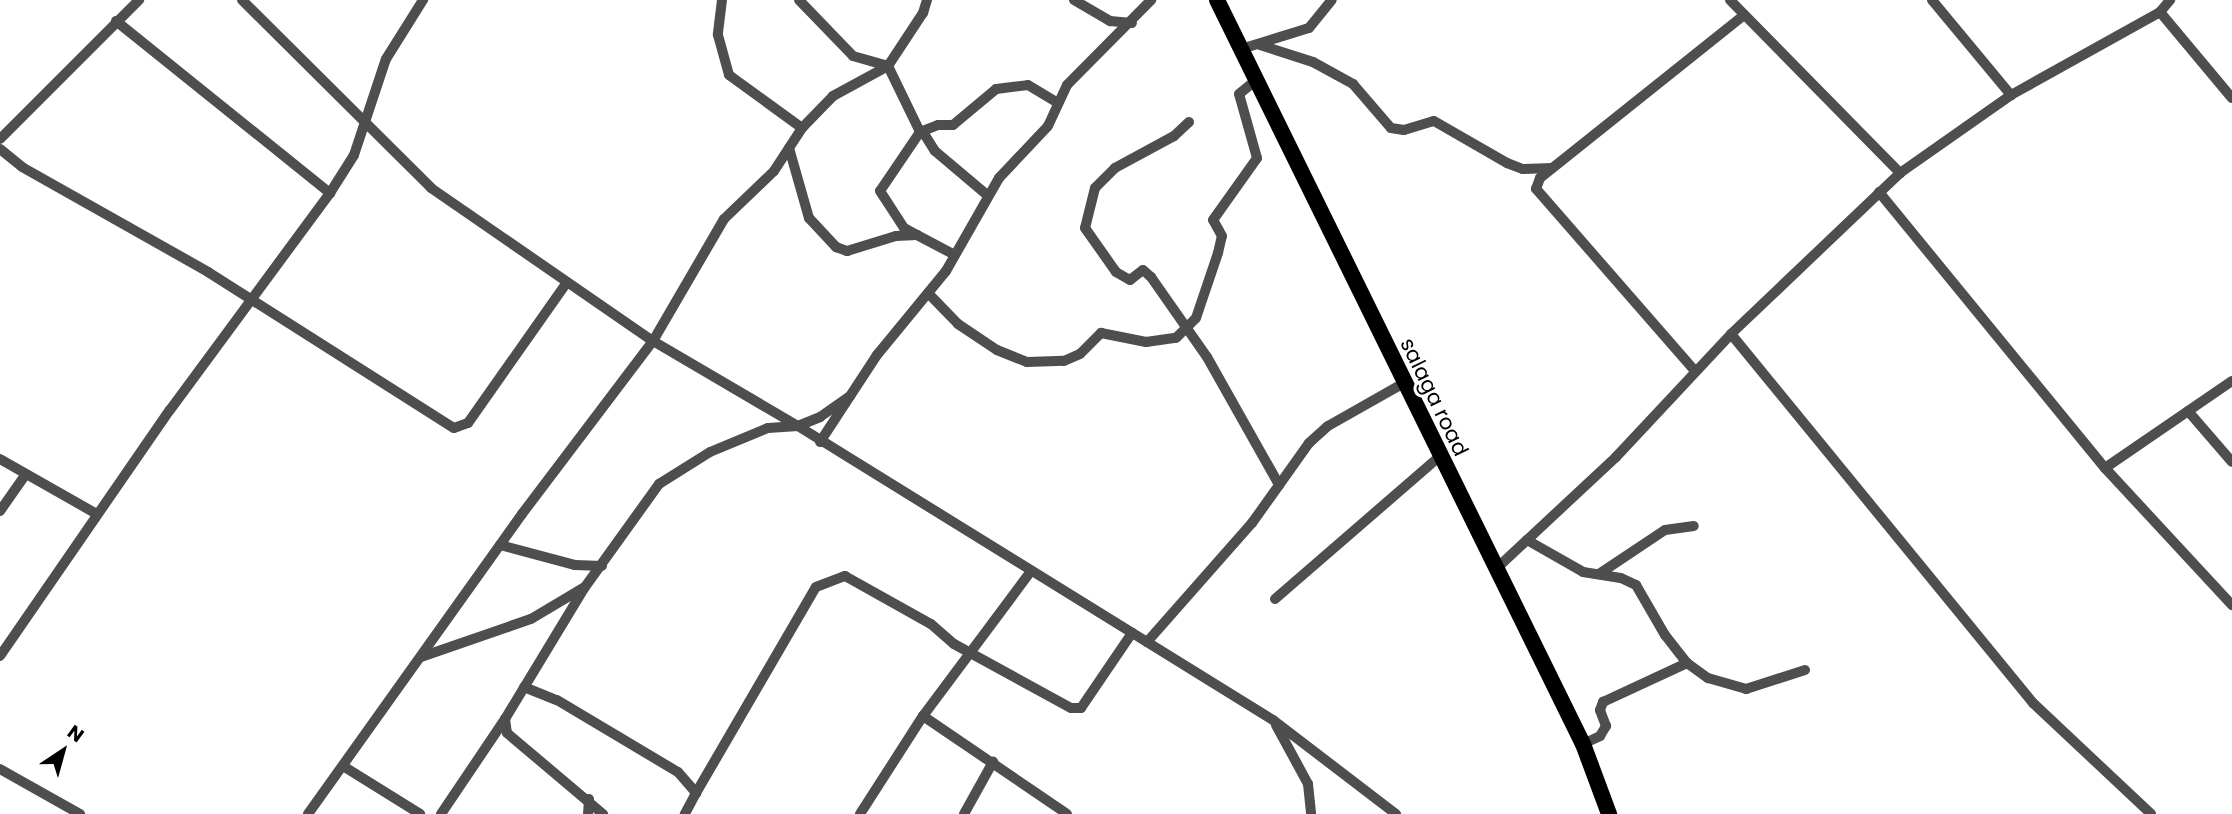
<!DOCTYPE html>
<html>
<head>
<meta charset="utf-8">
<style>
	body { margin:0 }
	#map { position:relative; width:2232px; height:814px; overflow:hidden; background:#fff; font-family:Poppins,sans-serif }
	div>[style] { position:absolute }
	.street>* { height:10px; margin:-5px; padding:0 5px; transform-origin:5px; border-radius:5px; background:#4e4e4e }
	.primary>* { height:16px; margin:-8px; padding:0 8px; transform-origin:8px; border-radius:8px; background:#000 }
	span { translate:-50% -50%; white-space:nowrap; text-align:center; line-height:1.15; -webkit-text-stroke:6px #fff; paint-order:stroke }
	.street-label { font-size:21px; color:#000 }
	.north { position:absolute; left:28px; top:716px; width:70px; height:70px; -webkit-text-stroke:5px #fff; paint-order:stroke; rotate:36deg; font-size:19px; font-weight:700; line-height:28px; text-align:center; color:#000 }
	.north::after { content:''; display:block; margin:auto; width:24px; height:32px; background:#000; clip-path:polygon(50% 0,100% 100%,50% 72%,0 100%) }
</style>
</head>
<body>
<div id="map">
	<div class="street">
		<div style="left:242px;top:0;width:267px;rotate:44.8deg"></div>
		<div style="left:431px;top:188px;width:270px;rotate:34.6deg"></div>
		<div style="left:653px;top:341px;width:168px;rotate:30.4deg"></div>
		<div style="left:798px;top:426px;width:559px;rotate:31.76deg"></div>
		<div style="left:1273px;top:720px;width:155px;rotate:37.4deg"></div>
		<div style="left:722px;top:0;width:35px;rotate:97deg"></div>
		<div style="left:718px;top:35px;width:41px;rotate:74.6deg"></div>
		<div style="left:729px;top:75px;width:90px;rotate:36deg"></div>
		<div style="left:799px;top:0;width:78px;rotate:46deg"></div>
		<div style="left:853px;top:56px;width:36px;rotate:16deg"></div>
		<div style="left:1074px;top:0;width:42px;rotate:30.3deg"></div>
		<div style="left:1110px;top:21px;width:22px;rotate:5deg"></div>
		<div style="left:1730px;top:0;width:243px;rotate:45.5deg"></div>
		<div style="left:1932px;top:0;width:124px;rotate:50.3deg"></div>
		<div style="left:2160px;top:12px;width:112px;rotate:50.1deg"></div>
		<div style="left:116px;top:21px;width:275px;rotate:38.8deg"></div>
		<div style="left:1260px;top:45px;width:56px;rotate:17.8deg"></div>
		<div style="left:1313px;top:62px;width:46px;rotate:28.8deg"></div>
		<div style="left:1353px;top:84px;width:58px;rotate:49.2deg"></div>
		<div style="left:1391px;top:128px;width:13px;rotate:9deg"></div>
		<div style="left:1404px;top:130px;width:31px;rotate:-17deg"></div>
		<div style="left:1434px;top:121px;width:84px;rotate:29.9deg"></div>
		<div style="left:1507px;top:163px;width:17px;rotate:21deg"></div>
		<div style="left:1523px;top:169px;width:29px;rotate:-2deg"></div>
		<div style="left:1241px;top:49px;width:71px;rotate:-17.2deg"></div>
		<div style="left:1309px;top:28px;width:36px;rotate:-51deg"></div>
		<div style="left:888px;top:66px;width:73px;rotate:64.1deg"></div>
		<div style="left:920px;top:132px;width:71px;rotate:124.1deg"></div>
		<div style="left:880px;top:191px;width:44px;rotate:57deg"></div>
		<div style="left:904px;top:228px;width:15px;rotate:28deg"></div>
		<div style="left:1189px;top:122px;width:21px;rotate:137deg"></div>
		<div style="left:1174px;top:136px;width:67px;rotate:151.5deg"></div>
		<div style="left:1115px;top:168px;width:28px;rotate:135deg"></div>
		<div style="left:1095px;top:188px;width:41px;rotate:104deg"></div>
		<div style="left:1085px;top:228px;width:54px;rotate:54.8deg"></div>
		<div style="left:1116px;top:272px;width:16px;rotate:30deg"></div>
		<div style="left:1130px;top:280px;width:16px;rotate:-38deg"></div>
		<div style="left:1143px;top:270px;width:11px;rotate:41deg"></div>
		<div style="left:1151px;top:277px;width:98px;rotate:55deg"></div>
		<div style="left:1207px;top:357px;width:147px;rotate:60.6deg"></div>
		<div style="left:920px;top:132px;width:19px;rotate:-21deg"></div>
		<div style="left:938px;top:125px;width:15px"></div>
		<div style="left:953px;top:125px;width:56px;rotate:-39.9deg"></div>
		<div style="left:996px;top:89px;width:32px;rotate:-7deg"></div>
		<div style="left:1028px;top:85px;width:35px;rotate:31deg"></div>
		<div style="left:923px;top:132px;width:22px;rotate:58deg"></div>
		<div style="left:935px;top:151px;width:68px;rotate:40.2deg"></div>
		<div style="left:0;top:139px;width:197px;rotate:-45deg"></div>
		<div style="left:789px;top:148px;width:73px;rotate:74.1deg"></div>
		<div style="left:809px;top:218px;width:40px;rotate:47deg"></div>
		<div style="left:836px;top:247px;width:12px;rotate:20deg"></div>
		<div style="left:847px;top:251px;width:51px;rotate:-17deg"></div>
		<div style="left:896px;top:236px;width:21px;rotate:-3deg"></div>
		<div style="left:917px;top:235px;width:41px;rotate:27.8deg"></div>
		<div style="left:0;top:149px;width:28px;rotate:39deg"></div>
		<div style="left:22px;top:167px;width:214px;rotate:29.4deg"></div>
		<div style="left:208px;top:272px;width:291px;rotate:32.4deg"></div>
		<div style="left:454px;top:428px;width:15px;rotate:-20deg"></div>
		<div style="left:468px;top:423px;width:172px;rotate:-54.9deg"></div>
		<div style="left:1879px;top:192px;width:357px;rotate:50.7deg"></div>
		<div style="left:2105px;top:468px;width:187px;rotate:47.2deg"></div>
		<div style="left:928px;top:293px;width:43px;rotate:45.9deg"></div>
		<div style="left:958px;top:324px;width:47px;rotate:33.7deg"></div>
		<div style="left:997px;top:350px;width:32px;rotate:22deg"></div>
		<div style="left:1027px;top:362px;width:37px;rotate:-2deg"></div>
		<div style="left:1064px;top:361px;width:17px;rotate:-24deg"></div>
		<div style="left:1080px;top:354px;width:30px;rotate:-45deg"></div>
		<div style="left:1101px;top:333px;width:46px;rotate:11.3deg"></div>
		<div style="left:1146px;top:342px;width:30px;rotate:-8deg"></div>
		<div style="left:1176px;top:338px;width:28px;rotate:-45deg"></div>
		<div style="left:1196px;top:318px;width:69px;rotate:-71.3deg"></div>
		<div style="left:1218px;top:253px;width:17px;rotate:-77deg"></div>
		<div style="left:1222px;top:236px;width:18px;rotate:-119deg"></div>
		<div style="left:1213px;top:220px;width:76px;rotate:-54.6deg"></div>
		<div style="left:1257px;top:158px;width:66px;rotate:-105.7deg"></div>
		<div style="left:1239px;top:94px;width:22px;rotate:-39deg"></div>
		<div style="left:1731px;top:334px;width:477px;rotate:50.7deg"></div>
		<div style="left:2033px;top:703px;width:162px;rotate:43.2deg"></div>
		<div style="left:1695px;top:371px;width:242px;rotate:-131.1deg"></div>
		<div style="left:1536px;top:189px;width:12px;rotate:-70deg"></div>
		<div style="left:1540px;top:178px;width:261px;rotate:-38.6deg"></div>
		<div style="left:2188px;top:411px;width:67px;rotate:49.2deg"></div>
		<div style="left:820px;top:442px;width:104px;rotate:-56.8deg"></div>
		<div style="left:877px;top:355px;width:109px;rotate:-50.6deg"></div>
		<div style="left:946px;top:271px;width:107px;rotate:-60.3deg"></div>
		<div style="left:999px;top:178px;width:71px;rotate:-46.7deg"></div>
		<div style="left:1048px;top:126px;width:45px;rotate:-65.1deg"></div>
		<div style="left:1067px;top:85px;width:120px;rotate:-45.3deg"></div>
		<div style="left:0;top:459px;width:112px;rotate:29.6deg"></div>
		<div style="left:2105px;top:468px;width:154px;rotate:-34.4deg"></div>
		<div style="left:0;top:511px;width:45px;rotate:-54.9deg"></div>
		<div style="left:1527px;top:540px;width:64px;rotate:29.7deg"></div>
		<div style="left:1583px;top:572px;width:38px;rotate:9deg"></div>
		<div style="left:1621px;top:578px;width:17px;rotate:25deg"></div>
		<div style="left:1636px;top:585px;width:58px;rotate:59.9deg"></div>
		<div style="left:1665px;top:635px;width:36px;rotate:52deg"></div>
		<div style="left:1687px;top:663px;width:26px;rotate:36deg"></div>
		<div style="left:1708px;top:678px;width:40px;rotate:16deg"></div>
		<div style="left:1746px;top:689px;width:62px;rotate:-17.9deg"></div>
		<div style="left:500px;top:545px;width:78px;rotate:14.9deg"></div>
		<div style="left:575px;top:565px;width:27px;rotate:2deg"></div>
		<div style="left:1497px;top:568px;width:163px;rotate:-43deg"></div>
		<div style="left:1616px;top:457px;width:168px;rotate:-46.9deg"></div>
		<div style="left:1731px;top:334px;width:233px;rotate:-43.6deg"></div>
		<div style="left:1900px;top:173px;width:136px;rotate:-35.1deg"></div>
		<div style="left:2011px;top:95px;width:171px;rotate:-29.1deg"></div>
		<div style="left:2160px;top:12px;width:16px;rotate:-50deg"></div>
		<div style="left:1599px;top:574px;width:79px;rotate:-33.7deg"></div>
		<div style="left:1665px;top:530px;width:29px;rotate:-8deg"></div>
		<div style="left:1275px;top:599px;width:218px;rotate:-40.9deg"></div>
		<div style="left:1147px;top:642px;width:159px;rotate:-48.6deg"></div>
		<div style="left:1252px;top:523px;width:98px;rotate:-54.5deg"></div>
		<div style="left:1309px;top:443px;width:25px;rotate:-42deg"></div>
		<div style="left:1328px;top:426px;width:87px;rotate:-29.5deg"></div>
		<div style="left:0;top:656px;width:299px;rotate:-55.4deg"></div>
		<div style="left:170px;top:410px;width:270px;rotate:-53.6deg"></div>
		<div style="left:330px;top:193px;width:45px;rotate:-57.7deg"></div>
		<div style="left:354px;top:155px;width:101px;rotate:-71.6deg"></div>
		<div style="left:386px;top:59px;width:70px;rotate:-57.9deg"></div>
		<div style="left:421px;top:657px;width:116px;rotate:-19.1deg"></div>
		<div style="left:531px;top:619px;width:61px;rotate:-30.8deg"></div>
		<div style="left:524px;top:687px;width:35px;rotate:22deg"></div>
		<div style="left:557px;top:700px;width:141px;rotate:30.8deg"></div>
		<div style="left:678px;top:772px;width:28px;rotate:49deg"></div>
		<div style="left:696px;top:793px;width:24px;rotate:118deg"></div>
		<div style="left:923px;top:716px;width:174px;rotate:34.2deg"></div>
		<div style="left:505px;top:719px;width:14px;rotate:82deg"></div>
		<div style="left:507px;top:733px;width:126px;rotate:40.2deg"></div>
		<div style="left:1276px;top:725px;width:67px;rotate:61.5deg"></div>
		<div style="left:1308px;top:784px;width:30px;rotate:84deg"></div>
		<div style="left:1583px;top:744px;width:19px;rotate:-25deg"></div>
		<div style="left:1600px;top:736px;width:12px;rotate:-59deg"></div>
		<div style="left:1606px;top:726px;width:17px;rotate:-111deg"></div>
		<div style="left:1600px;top:710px;width:9px;rotate:-69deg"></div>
		<div style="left:1603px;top:702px;width:93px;rotate:-24.9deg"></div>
		<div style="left:343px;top:766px;width:91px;rotate:31.9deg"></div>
		<div style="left:0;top:769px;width:92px;rotate:29.4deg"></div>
		<div style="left:696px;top:793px;width:238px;rotate:-59.8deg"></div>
		<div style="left:816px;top:587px;width:31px;rotate:-21deg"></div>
		<div style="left:845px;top:576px;width:98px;rotate:29.2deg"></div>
		<div style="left:931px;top:624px;width:30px;rotate:41deg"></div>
		<div style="left:954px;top:644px;width:133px;rotate:28.7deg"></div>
		<div style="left:1071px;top:708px;width:10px"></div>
		<div style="left:1081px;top:708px;width:91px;rotate:-55.8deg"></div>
		<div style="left:308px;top:814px;width:369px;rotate:-54.5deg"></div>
		<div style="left:522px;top:514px;width:217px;rotate:-52.9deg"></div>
		<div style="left:653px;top:341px;width:141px;rotate:-59.8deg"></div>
		<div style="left:724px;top:219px;width:69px;rotate:-43.8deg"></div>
		<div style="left:774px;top:171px;width:51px;rotate:-56.9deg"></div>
		<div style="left:802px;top:128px;width:45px;rotate:-45.9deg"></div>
		<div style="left:833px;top:96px;width:63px;rotate:-28.6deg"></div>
		<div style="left:888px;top:66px;width:64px;rotate:-56.6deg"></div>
		<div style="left:923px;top:13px;width:14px;rotate:-73deg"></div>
		<div style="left:441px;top:814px;width:115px;rotate:-56deg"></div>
		<div style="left:505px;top:719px;width:154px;rotate:-58.8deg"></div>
		<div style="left:585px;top:587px;width:127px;rotate:-54.3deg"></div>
		<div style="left:659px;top:484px;width:60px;rotate:-32.1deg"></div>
		<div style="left:710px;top:452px;width:63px;rotate:-22.5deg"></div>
		<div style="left:768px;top:428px;width:30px;rotate:-4deg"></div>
		<div style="left:798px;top:426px;width:24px;rotate:-22deg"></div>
		<div style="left:820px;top:417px;width:37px;rotate:-35deg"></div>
		<div style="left:588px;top:814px;width:15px;rotate:-86deg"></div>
		<div style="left:860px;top:814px;width:117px;rotate:-57.3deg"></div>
		<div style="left:923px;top:716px;width:181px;rotate:-53.3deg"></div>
		<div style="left:964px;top:814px;width:60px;rotate:-60.9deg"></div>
	</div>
	<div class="primary">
		<div style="left:1217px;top:0;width:829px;rotate:63.81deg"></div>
		<div style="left:1583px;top:744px;width:75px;rotate:69.6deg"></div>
	</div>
	<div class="street-label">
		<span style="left:1434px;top:397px;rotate:64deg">salaga road</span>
	</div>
	<div class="north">N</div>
</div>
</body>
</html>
